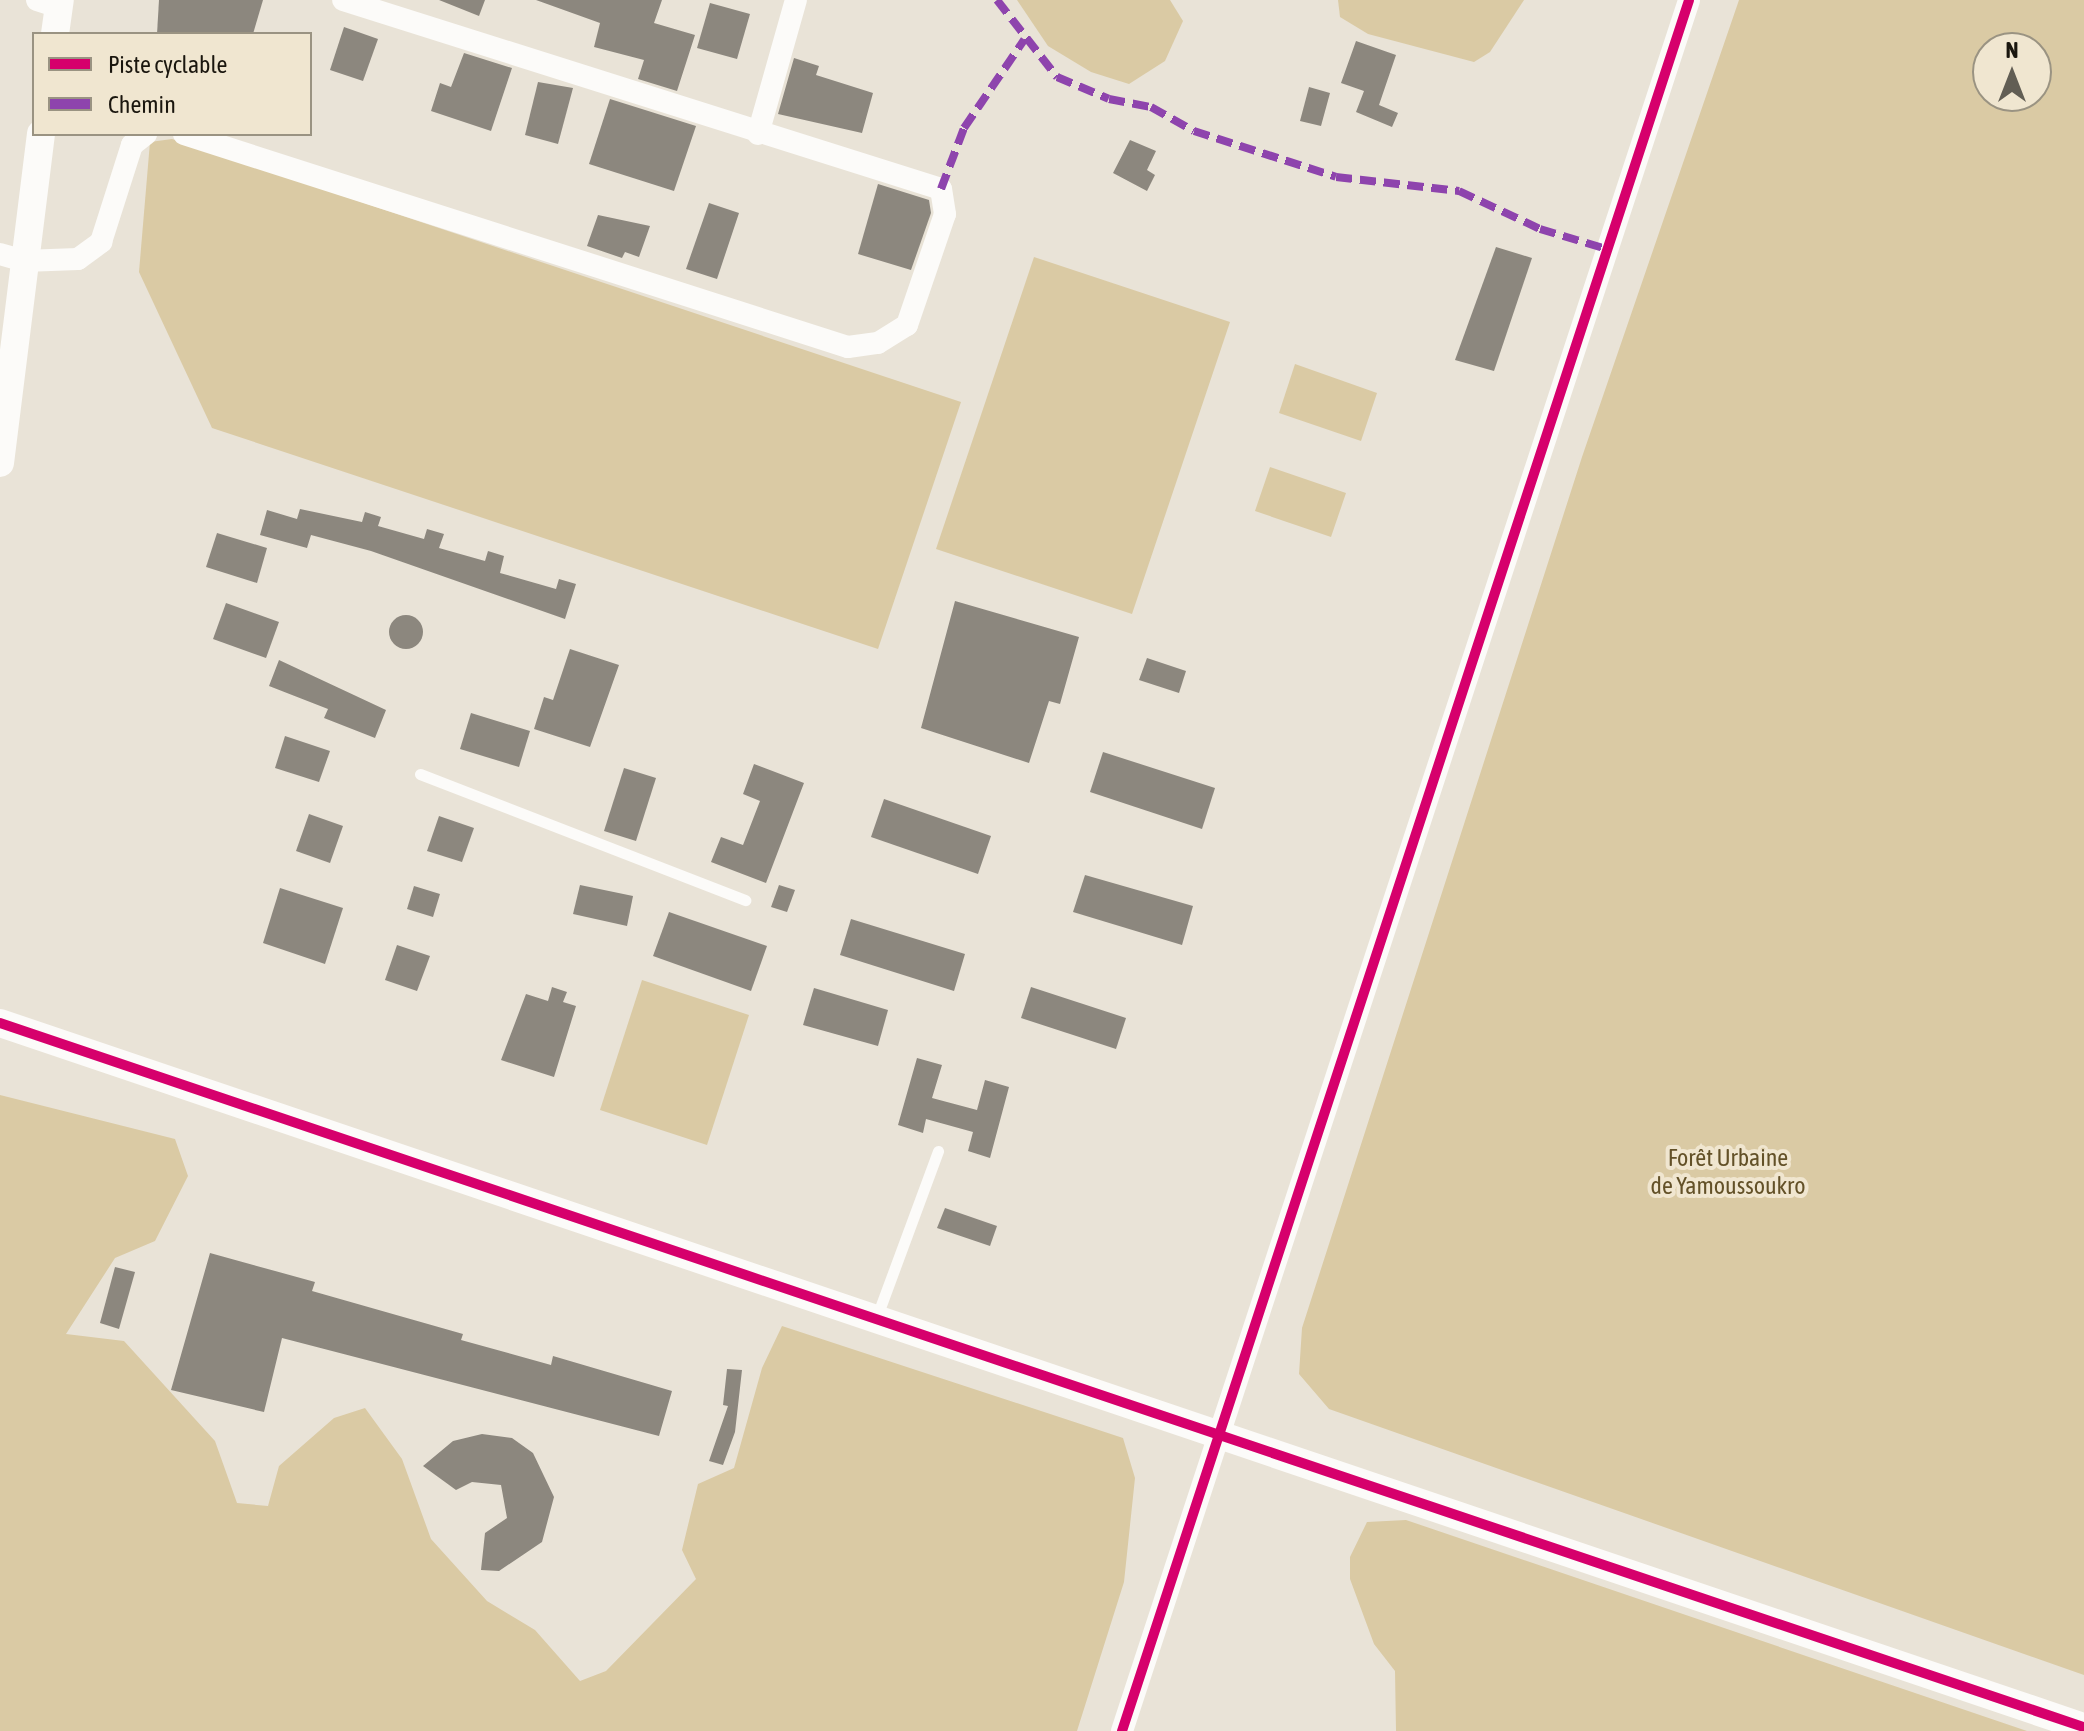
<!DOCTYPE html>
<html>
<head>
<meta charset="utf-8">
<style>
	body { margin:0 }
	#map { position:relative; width:2084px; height:1731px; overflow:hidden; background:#e9e3d7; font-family:"Asap Condensed",sans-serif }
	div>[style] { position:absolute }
	.green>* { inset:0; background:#dacaa4 }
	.building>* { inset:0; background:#8c877e }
	.round { border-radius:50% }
	.service>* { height:11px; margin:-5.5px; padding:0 5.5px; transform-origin:5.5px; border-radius:5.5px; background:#fcfbf9 }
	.minor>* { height:22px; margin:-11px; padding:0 11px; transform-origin:11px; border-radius:11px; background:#fcfbf9 }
	.tertiary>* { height:28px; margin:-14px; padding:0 14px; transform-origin:14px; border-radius:14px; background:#fcfbf9 }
	.quiet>* { height:8px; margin-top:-4px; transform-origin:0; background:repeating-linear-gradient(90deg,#8e44ad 0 16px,transparent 0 24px) }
	.cycleway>* { height:10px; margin:-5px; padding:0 5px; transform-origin:5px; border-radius:5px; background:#d6006c }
	span { translate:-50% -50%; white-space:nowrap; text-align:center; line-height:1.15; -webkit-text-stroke:8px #f0e6d0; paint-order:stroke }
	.park-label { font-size:24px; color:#635128 }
	.legend { position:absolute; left:32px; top:32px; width:280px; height:104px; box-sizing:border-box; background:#f0e6d0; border:2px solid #9a9382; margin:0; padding:10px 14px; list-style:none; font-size:24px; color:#1a160e }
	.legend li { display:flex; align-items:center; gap:16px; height:40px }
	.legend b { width:40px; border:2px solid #9a9382 }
	.north { position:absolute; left:1972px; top:32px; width:80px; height:80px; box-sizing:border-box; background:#f0e6d0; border:2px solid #9a9382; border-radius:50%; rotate:0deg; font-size:22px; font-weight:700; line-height:32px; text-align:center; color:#1a160e }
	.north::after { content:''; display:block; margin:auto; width:28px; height:36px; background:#625e54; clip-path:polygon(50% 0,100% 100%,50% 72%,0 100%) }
</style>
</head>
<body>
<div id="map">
	<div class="green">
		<div style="clip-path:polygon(1017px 0,1170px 0,1183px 21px,1165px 61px,1129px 84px,1091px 72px,1048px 46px)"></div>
		<div style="clip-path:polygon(1338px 0,1524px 0,1490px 52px,1474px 62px,1368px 34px,1340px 17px)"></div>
		<div style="clip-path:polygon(evenodd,1739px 0,2084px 0,2084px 1675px,1329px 1409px,1299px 1374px,1302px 1328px,1582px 457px,1739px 0,1988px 48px,2036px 48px,2036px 96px,1988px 96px,1988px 48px)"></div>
		<div style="clip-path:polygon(172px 139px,961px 402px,878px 649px,212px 428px,139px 272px,150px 142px)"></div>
		<div style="clip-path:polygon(1034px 257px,1230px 322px,1132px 614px,936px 549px)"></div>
		<div style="clip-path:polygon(1295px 364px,1377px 393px,1361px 441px,1279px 413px)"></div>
		<div style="clip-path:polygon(1270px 467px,1346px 493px,1331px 537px,1255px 511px)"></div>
		<div style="clip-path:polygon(642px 980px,749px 1015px,707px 1145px,600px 1110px)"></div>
		<div style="clip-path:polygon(0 1095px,175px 1139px,188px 1176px,155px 1241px,115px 1258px,66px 1334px,124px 1341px,215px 1441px,237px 1503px,268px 1506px,279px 1466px,334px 1418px,365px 1408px,402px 1459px,431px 1539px,487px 1601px,535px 1630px,580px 1681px,606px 1671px,696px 1579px,682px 1550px,698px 1484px,734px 1468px,762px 1368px,782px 1326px,1123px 1438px,1135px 1478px,1124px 1582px,1077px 1731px,0 1731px)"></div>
		<div style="clip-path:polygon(1406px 1520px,2027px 1731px,1396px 1731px,1395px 1671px,1374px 1644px,1350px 1579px,1350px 1557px,1367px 1522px)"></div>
	</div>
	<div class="building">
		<div style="clip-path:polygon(159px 0,263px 0,253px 34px,157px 34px)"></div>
		<div style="clip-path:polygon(439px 0,485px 0,479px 16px)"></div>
		<div style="clip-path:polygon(536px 0,662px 0,654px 23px,695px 35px,677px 91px,638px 79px,644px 60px,594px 47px,600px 23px)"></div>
		<div style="clip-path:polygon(710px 3px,750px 14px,737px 59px,697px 48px)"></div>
		<div style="clip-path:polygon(344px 27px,378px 39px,363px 81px,330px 70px)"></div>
		<div style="clip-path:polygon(1356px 41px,1396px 55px,1379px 105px,1398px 113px,1392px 127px,1356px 112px,1364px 91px,1341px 83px)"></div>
		<div style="clip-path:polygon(464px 53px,512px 68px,491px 131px,431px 111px,440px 83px,451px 87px)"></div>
		<div style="clip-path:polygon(794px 58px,819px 66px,816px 75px,873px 93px,862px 133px,778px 114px)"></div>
		<div style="clip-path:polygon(538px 82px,573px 88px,558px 144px,525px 135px)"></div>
		<div style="clip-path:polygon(1309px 87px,1330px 93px,1321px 126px,1300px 121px)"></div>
		<div style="clip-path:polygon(610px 99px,696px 126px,674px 191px,589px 164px)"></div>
		<div style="clip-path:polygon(1130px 140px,1156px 151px,1147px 170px,1155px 175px,1147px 191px,1113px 173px)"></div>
		<div style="clip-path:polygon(878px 184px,929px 200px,931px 213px,911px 270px,858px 254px)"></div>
		<div style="clip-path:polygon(709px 203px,739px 213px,717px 279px,686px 269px)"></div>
		<div style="clip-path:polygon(598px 215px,650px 226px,639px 257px,625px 252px,622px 258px,587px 246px)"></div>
		<div style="clip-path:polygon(1496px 247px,1532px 258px,1494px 371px,1455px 360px)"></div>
		<div style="clip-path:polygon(300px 509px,362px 522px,365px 512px,381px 517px,378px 526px,424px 539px,427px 529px,444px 534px,439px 548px,485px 561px,488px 551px,504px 556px,500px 573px,556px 589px,559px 579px,576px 584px,565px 619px,371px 551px,311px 535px,307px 548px,260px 535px,267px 510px,297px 519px)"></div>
		<div style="clip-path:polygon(217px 533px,267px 548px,257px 583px,206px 567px)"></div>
		<div style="clip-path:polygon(955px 601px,1079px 637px,1060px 704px,1049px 701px,1029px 763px,921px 728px)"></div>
		<div style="clip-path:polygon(226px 603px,279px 622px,266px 658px,213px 639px)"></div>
		<div class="round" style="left:389px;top:615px;width:34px;height:34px"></div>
		<div style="clip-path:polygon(570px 649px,619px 665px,590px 747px,534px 729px,544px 697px,553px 700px)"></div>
		<div style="clip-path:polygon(1147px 658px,1186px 671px,1179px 693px,1139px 680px)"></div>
		<div style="clip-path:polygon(279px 660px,386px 710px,375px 738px,324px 718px,328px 709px,269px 686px)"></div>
		<div style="clip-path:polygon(471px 713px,530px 731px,519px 767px,460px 749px)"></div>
		<div style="clip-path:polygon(285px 736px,330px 751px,319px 782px,275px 768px)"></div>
		<div style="clip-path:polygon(1103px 752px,1215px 788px,1202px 829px,1090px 792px)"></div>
		<div style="clip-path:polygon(754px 764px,804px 783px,766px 883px,711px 862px,721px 837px,743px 845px,760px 801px,743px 794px)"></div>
		<div style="clip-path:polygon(624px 768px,656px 778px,636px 841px,604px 831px)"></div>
		<div style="clip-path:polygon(884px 799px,991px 836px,978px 874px,871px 837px)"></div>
		<div style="clip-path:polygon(309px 814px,343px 826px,330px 863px,296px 851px)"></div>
		<div style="clip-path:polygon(439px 816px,474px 828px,462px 862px,427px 851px)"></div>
		<div style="clip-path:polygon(1085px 875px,1193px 906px,1182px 945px,1073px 912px)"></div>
		<div style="clip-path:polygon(580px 885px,633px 896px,627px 926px,573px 914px)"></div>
		<div style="clip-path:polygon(779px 885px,795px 890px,787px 912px,771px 907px)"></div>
		<div style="clip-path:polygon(414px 886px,440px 894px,433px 917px,407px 909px)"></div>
		<div style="clip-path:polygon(280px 888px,343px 908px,325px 964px,263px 943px)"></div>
		<div style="clip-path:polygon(669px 912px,767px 946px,751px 991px,653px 956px)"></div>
		<div style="clip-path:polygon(851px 919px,965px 954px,954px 991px,840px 955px)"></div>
		<div style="clip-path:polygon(397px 945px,430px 956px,417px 991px,385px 980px)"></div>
		<div style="clip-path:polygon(552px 987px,567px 992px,563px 1002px,576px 1006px,554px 1077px,501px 1060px,526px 994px,548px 1001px)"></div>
		<div style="clip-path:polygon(1031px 987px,1126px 1018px,1116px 1049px,1021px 1018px)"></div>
		<div style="clip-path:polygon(814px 988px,888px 1010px,878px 1046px,803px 1025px)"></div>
		<div style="clip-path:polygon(917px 1058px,942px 1065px,932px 1098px,977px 1110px,985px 1080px,1009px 1087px,990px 1158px,968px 1151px,973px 1132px,926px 1119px,923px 1133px,898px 1125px)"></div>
		<div style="clip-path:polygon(945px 1208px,997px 1226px,990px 1246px,937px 1228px)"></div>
		<div style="clip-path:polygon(210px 1253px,315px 1282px,312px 1291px,463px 1334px,461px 1340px,551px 1365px,553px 1356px,672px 1391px,659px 1436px,282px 1338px,264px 1412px,171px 1390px)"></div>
		<div style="clip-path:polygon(115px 1267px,135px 1272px,119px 1329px,100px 1323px)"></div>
		<div style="clip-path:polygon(727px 1369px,742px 1370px,735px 1432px,723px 1465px,709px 1461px,728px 1406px,723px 1405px)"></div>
		<div style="clip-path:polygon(482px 1434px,512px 1438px,533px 1453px,554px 1497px,542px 1542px,499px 1571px,481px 1570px,485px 1533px,507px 1518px,501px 1485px,472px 1482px,456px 1490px,423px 1466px,453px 1441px)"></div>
	</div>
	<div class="service">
		<div style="left:420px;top:774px;width:349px;rotate:21.2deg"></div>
		<div style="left:877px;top:1316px;width:176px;rotate:-69.7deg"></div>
	</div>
	<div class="minor">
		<div style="left:37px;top:0;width:23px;rotate:18deg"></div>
		<div style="left:184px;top:134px;width:697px;rotate:17.79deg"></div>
		<div style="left:848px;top:347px;width:30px;rotate:-8deg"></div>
		<div style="left:878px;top:343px;width:34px;rotate:-32deg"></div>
		<div style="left:907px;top:325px;width:117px;rotate:-71.1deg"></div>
		<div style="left:945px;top:214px;width:25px;rotate:-99deg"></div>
		<div style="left:941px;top:189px;width:627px;rotate:-162.46deg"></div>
		<div style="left:758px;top:134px;width:139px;rotate:-74.2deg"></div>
		<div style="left:0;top:254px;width:25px;rotate:16deg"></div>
		<div style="left:24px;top:261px;width:54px;rotate:-2.1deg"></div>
		<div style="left:78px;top:259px;width:29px;rotate:-36deg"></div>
		<div style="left:101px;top:242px;width:102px;rotate:-72.3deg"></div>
		<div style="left:132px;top:145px;width:18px;rotate:-38deg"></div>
		<div style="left:1122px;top:1731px;width:1821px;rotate:-71.86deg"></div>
	</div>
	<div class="tertiary">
		<div style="left:55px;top:34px;width:34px;rotate:-82deg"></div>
		<div style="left:0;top:463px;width:332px;rotate:-82.9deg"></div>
		<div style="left:0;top:1023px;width:2200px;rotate:18.67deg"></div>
	</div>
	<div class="quiet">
		<div style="left:997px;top:0;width:98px;rotate:52.1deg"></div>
		<div style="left:1057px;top:77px;width:56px;rotate:22.9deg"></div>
		<div style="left:1109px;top:99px;width:43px;rotate:10.8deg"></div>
		<div style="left:1151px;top:107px;width:49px;rotate:29.2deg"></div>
		<div style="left:1194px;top:131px;width:149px;rotate:17.9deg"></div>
		<div style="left:1336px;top:177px;width:124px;rotate:6.5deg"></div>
		<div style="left:1459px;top:191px;width:89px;rotate:25.1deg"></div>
		<div style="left:1540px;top:229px;width:73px;rotate:16.7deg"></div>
		<div style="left:941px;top:189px;width:65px;rotate:-69.3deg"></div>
		<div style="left:964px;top:128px;width:107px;rotate:-55.7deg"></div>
	</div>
	<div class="cycleway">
		<div style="left:0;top:1023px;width:2200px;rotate:18.67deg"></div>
		<div style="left:1122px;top:1731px;width:1821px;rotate:-71.86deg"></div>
	</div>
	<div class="park-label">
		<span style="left:1728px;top:1172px">Forêt Urbaine<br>de Yamoussoukro</span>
	</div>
	<ul class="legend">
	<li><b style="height:10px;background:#d6006c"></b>Piste cyclable</li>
	<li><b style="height:10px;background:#8e44ad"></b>Chemin</li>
	</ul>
	<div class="north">N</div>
</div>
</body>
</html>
